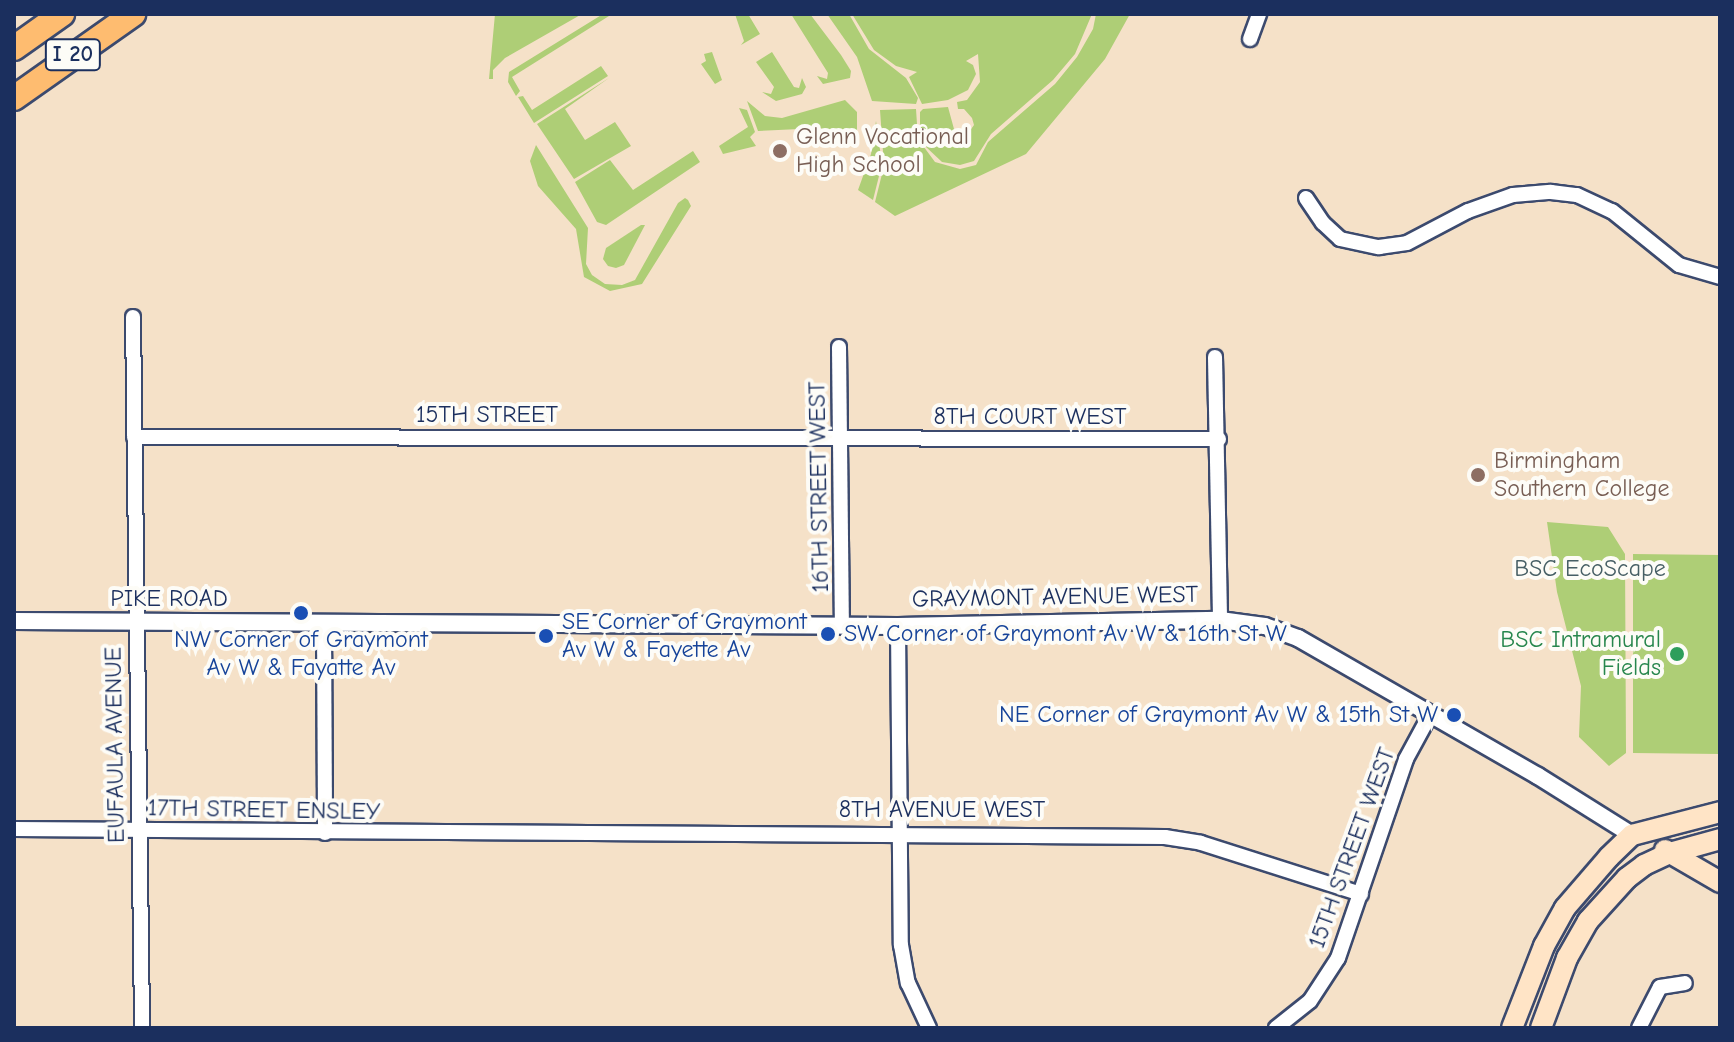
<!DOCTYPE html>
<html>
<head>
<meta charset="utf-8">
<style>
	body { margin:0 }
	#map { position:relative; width:1734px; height:1042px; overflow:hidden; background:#f5e1c8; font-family:"Comic Neue",sans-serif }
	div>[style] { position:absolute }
	.green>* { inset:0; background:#aece76 }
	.roads { filter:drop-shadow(2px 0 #3c4a6e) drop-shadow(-2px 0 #3c4a6e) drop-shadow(0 2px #3c4a6e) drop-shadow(0 -2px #3c4a6e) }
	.minor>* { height:14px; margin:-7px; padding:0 7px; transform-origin:7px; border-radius:7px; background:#fff }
	.tertiary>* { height:16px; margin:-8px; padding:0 8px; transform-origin:8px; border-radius:8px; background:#fff }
	.secondary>* { height:20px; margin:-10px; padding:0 10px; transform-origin:10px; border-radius:10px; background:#ffe4c6 }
	.motorway>* { height:24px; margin:-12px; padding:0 12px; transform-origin:12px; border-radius:12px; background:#febc70 }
	.dots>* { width:22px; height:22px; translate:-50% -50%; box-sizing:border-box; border:4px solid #fdfcf7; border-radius:50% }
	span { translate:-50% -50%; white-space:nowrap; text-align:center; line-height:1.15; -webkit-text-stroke:8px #fdfcf7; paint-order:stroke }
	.shield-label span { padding:2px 6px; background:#fdfcf7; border:2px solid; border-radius:6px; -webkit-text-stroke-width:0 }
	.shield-label { font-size:22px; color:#1b2f5e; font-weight:700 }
	.education-label { font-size:24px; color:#785e54 }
	.left { translate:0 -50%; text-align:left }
	.street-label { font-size:24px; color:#1b2f5e }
	.park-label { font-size:24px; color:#475f65 }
	.transit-label { font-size:24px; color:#164399 }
	.right { translate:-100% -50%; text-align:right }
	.leisure-label { font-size:24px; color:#27864d }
	.frame { position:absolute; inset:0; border:16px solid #1b2f5e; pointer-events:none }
</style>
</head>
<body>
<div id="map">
	<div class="green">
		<div style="clip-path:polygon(495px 14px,582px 14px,505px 58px,493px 70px,493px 79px,489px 79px)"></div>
		<div style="clip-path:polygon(603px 14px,609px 16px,512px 77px,520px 91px,516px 96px,508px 82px,509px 72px)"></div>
		<div style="clip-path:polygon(735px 14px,748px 14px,760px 34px,741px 45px,744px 41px)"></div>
		<div style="clip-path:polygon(791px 14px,810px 14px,841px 55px,851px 71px,850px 78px,823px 84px,817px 76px,827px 79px,828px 73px)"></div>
		<div style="clip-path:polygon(827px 14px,849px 14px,869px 49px,906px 78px,918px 98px,916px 104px,872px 101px,857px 57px)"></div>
		<div style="clip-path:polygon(852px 14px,1092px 14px,1075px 54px,1053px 80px,991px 134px,974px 161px,960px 165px,942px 162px,925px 146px,920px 133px,920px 112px,923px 109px,948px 107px,954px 129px,961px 134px,969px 132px,974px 125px,972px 118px,964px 109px,958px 109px,957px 102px,967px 100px,980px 82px,978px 54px,966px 61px,973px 65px,976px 74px,968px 90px,948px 100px,922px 104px,909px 77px,917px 72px,896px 66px,874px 50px)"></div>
		<div style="clip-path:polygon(1096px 14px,1130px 14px,1105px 59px,1026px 154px,895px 216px,875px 202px,884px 166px,880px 110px,916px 109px,918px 139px,935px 162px,960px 169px,976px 165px,988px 142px,1055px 84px,1077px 57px,1093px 29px)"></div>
		<div style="clip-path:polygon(712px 52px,722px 80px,715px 84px,701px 64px,706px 61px,704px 54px)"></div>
		<div style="clip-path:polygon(772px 52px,794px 87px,799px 88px,802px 78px,806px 87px,802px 94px,776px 101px,762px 92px,771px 94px,774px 87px,756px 62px)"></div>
		<div style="clip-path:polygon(601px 66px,608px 76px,534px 123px,518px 97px,523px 96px,532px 110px)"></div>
		<div style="clip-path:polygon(609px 78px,565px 109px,585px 140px,615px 122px,631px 146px,574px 179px,537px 124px)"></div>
		<div style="clip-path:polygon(845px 100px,857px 112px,857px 131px,851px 139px,832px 142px,821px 128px,758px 131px,747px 101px,765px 116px,782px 118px)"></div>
		<div style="clip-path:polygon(739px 108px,747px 110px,755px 132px,750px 137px,756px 146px,723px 154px,719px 146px,748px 127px)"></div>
		<div style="clip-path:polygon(876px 121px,882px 164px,873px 200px,858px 190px,871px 154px)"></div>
		<div style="clip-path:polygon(536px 145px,588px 228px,586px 264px,592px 275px,605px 284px,622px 285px,635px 280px,678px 203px,685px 198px,688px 200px,691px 206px,642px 284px,610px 291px,584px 277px,576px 229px,538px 186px,530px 161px)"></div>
		<div style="clip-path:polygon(693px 151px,700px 162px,606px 225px,597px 222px,575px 182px,610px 160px,633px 190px)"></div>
		<div style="clip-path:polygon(641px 225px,645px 225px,624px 265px,616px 268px,608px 266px,603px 259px,606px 248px)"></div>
		<div style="clip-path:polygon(1547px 522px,1608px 527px,1625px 554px,1626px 753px,1609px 766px,1579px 737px,1581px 686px,1557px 592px)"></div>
		<div style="clip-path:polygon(1633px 554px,1720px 555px,1720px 754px,1633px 753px)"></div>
	</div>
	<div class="roads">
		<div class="minor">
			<div style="left:1250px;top:39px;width:27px;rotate:-70deg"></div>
			<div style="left:1306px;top:198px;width:30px;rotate:56deg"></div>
			<div style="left:1323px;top:223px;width:23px;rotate:43deg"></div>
			<div style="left:1340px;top:239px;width:40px;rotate:12deg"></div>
			<div style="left:1379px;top:247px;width:28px;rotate:-8deg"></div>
			<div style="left:1407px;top:243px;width:69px;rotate:-27.7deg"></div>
			<div style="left:1468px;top:211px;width:48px;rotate:-19.6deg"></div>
			<div style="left:1513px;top:195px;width:38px;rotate:-5deg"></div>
			<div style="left:1551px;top:192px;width:26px;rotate:7deg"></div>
			<div style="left:1577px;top:195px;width:38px;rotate:25deg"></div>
			<div style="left:1612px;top:211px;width:86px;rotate:38.9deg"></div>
			<div style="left:1679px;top:265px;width:43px;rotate:16.3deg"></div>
			<div style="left:133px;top:317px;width:711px;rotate:89.27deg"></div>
			<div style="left:839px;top:347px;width:279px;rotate:89.4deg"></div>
			<div style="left:1215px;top:357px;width:263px;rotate:88.9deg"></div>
			<div style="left:134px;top:437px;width:1085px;rotate:0.11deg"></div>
			<div style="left:324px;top:624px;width:209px;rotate:89.7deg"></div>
			<div style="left:898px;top:626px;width:319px;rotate:89.5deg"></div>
			<div style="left:901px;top:945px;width:39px;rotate:80deg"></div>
			<div style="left:908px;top:983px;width:50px;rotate:65deg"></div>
			<div style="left:14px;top:829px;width:1151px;rotate:0.4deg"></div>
			<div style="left:1165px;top:837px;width:36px;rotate:9deg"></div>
			<div style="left:1201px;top:843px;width:168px;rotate:17.7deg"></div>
			<div style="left:1276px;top:1028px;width:43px;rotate:-38.5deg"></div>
			<div style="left:1310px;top:1001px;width:51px;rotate:-56.9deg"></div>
			<div style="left:1338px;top:958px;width:210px;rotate:-71.1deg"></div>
			<div style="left:1406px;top:759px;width:52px;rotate:-61.5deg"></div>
			<div style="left:1639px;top:1028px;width:46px;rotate:-62.9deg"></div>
			<div style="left:1660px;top:987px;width:25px;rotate:-9deg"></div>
		</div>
		<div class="tertiary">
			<div style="left:14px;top:621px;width:884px;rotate:0.32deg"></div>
			<div style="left:898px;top:626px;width:322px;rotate:-1.1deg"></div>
			<div style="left:1220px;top:620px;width:45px;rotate:7.6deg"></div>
			<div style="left:1265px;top:626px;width:35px;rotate:20deg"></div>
			<div style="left:1298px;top:638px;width:277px;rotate:29.9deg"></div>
			<div style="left:1538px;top:776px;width:111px;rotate:32.1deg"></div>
		</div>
		<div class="secondary">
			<div style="left:1665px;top:850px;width:64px;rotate:30.2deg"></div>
			<div style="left:1512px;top:1028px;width:88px;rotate:-68.7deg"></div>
			<div style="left:1544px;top:946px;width:43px;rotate:-61.1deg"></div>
			<div style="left:1565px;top:908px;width:67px;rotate:-49.2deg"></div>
			<div style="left:1609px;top:857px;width:32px;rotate:-44deg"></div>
			<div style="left:1632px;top:835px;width:91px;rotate:-14.6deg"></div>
			<div style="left:1541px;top:1028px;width:75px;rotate:-69.6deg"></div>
			<div style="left:1567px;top:958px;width:43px;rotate:-60.4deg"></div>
			<div style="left:1588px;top:921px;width:58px;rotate:-47.8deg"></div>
			<div style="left:1627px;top:878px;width:21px;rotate:-37deg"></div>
			<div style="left:1644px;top:865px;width:29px;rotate:-25deg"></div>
			<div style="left:1670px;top:853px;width:52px;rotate:-15.6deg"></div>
		</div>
		<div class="motorway">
			<div style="left:14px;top:48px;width:59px;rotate:-35.3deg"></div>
			<div style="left:14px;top:98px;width:146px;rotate:-35.2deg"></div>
		</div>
	</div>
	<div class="dots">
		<div style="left:780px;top:151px;background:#8d6e63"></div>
		<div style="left:1478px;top:475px;background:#8d6e63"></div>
		<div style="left:301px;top:613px;background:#1a4fb4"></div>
		<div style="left:828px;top:634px;background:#1a4fb4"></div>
		<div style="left:546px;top:636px;background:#1a4fb4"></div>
		<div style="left:1677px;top:654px;background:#2e9e5b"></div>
		<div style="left:1454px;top:715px;background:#1a4fb4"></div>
	</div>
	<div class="shield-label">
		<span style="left:73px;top:55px">I 20</span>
	</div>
	<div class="education-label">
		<span class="left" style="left:796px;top:151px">Glenn Vocational<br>High School</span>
		<span class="left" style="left:1494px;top:475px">Birmingham<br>Southern College</span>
	</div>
	<div class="street-label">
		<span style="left:487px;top:415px">15TH STREET</span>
		<span style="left:1030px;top:417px">8TH COURT WEST</span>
		<span style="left:819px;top:487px;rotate:-91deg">16TH STREET WEST</span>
		<span style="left:1055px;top:597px;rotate:-1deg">GRAYMONT AVENUE WEST</span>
		<span style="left:169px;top:599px">PIKE ROAD</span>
		<span style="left:115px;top:745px;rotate:-91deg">EUFAULA AVENUE</span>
		<span style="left:264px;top:810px;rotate:1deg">17TH STREET ENSLEY</span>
		<span style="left:942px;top:810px">8TH AVENUE WEST</span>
		<span style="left:1352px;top:848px;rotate:-70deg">15TH STREET WEST</span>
	</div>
	<div class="park-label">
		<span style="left:1590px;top:569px">BSC EcoScape</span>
	</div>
	<div class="transit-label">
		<span class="left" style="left:562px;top:636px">SE Corner of Graymont<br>Av W &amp; Fayette Av</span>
		<span class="left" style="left:844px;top:634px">SW Corner of Graymont Av W &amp; 16th St W</span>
		<span style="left:301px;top:654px">NW Corner of Graymont<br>Av W &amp; Fayatte Av</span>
		<span class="right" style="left:1438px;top:715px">NE Corner of Graymont Av W &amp; 15th St W</span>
	</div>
	<div class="leisure-label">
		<span class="right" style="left:1661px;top:654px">BSC Intramural<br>Fields</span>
	</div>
	<div class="frame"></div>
</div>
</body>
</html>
